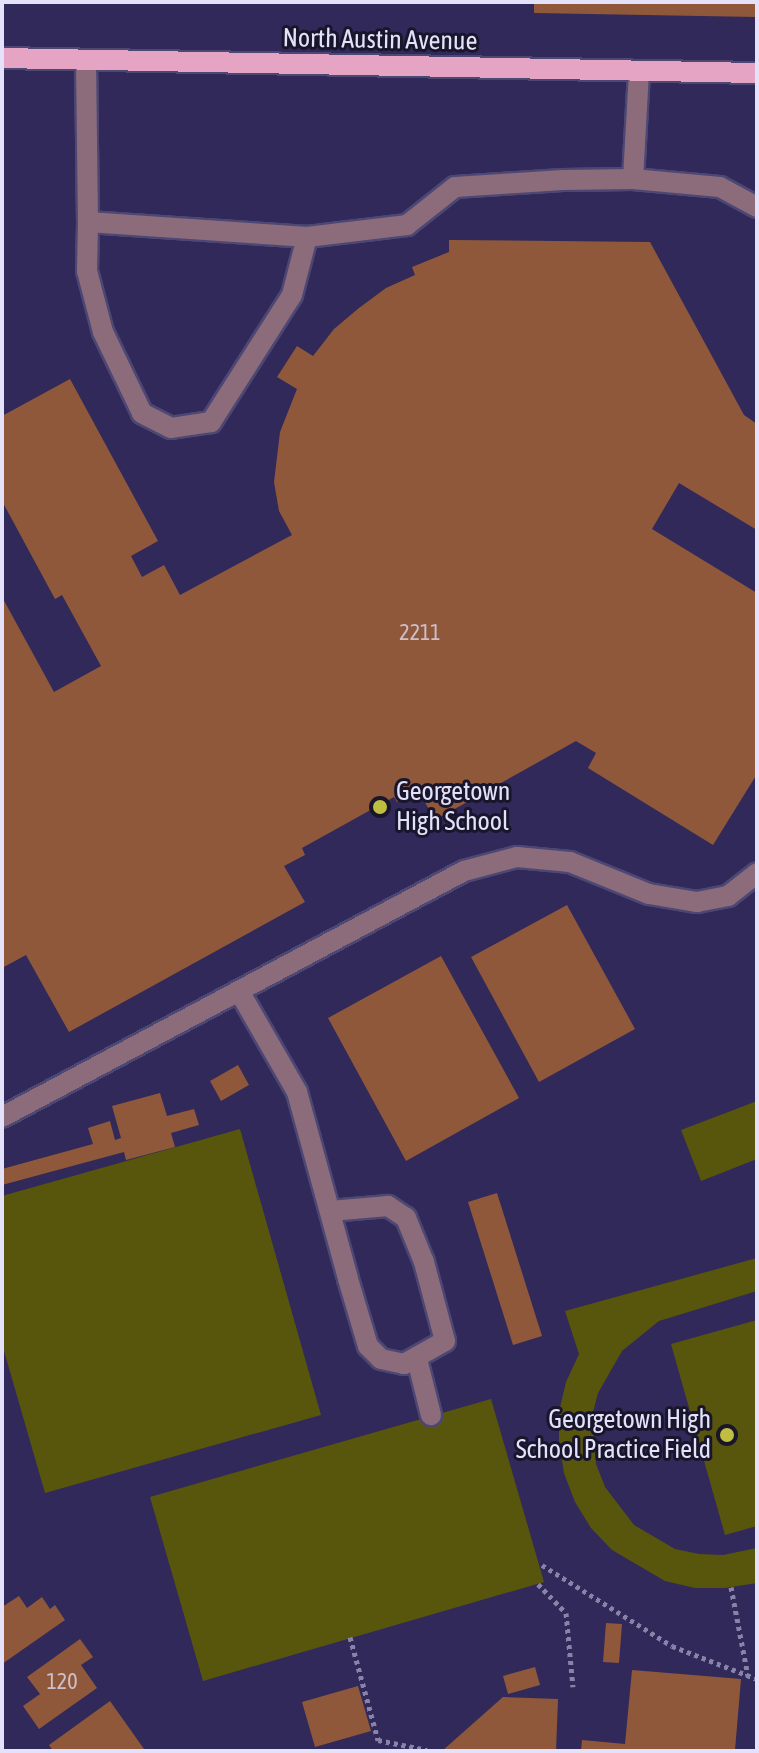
<!DOCTYPE html>
<html>
<head>
<meta charset="utf-8">
<style>
	body { margin:0 }
	#map { position:relative; width:759px; height:1753px; overflow:hidden; background:#31295a; font-family:"Asap Condensed",sans-serif }
	div>[style] { position:absolute }
	.green>* { inset:0; background:#58560d }
	.building>* { inset:0; background:#8f583b }
	.path>* { height:5px; margin-top:-2.5px; transform-origin:0; background:repeating-linear-gradient(90deg,#8884a9 0 4px,transparent 0 8px) }
	.roads { filter:drop-shadow(2px 0 #4d4774) drop-shadow(-2px 0 #4d4774) drop-shadow(0 2px #4d4774) drop-shadow(0 -2px #4d4774) }
	.minor>* { height:20px; margin:-10px; padding:0 10px; transform-origin:10px; border-radius:10px; background:#8c6c7b }
	.major>* { height:20px; margin:-10px; padding:0 10px; transform-origin:10px; border-radius:10px; background:#e5a4c4 }
	.dots>* { width:22px; height:22px; translate:-50% -50%; box-sizing:border-box; border:4px solid #19162c; border-radius:50% }
	span { translate:-50% -50%; white-space:nowrap; text-align:center; line-height:1.15; -webkit-text-stroke:6px #19162c; paint-order:stroke }
	.number-label { font-size:22px; color:#cec0ca }
	.number-label span { -webkit-text-stroke-width:0 }
	.street-label { font-size:26px; color:#e3e2fa }
	.poi-label { font-size:26px; color:#e3e2fa }
	.left { translate:0 -50%; text-align:left }
	.right { translate:-100% -50%; text-align:right }
	.frame { position:absolute; inset:0; border:4px solid #e3e2fa; pointer-events:none }
</style>
</head>
<body>
<div id="map">
	<div class="green">
		<div style="clip-path:polygon(757px 1101px,757px 1159px,701px 1181px,681px 1130px)"></div>
		<div style="clip-path:polygon(240px 1129px,321px 1415px,45px 1493px,2px 1344px,2px 1196px)"></div>
		<div style="clip-path:polygon(757px 1258px,757px 1291px,659px 1321px,622px 1351px,598px 1393px,592px 1416px,596px 1464px,605px 1487px,634px 1525px,675px 1549px,699px 1554px,723px 1555px,757px 1548px,757px 1583px,725px 1588px,695px 1588px,665px 1581px,612px 1550px,591px 1528px,575px 1502px,564px 1473px,559px 1442px,559px 1412px,566px 1382px,579px 1354px,565px 1311px)"></div>
		<div style="clip-path:polygon(757px 1320px,757px 1526px,725px 1535px,671px 1344px)"></div>
		<div style="clip-path:polygon(491px 1399px,544px 1582px,203px 1681px,150px 1497px)"></div>
	</div>
	<div class="building">
		<div style="clip-path:polygon(534px 2px,757px 2px,757px 17px,534px 13px)"></div>
		<div style="clip-path:polygon(449px 240px,650px 242px,744px 415px,757px 424px,757px 530px,679px 483px,652px 529px,757px 593px,757px 774px,713px 845px,588px 768px,596px 753px,576px 741px,435px 820px,418px 790px,397px 802px,394px 797px,302px 848px,305px 855px,284px 866px,305px 902px,69px 1032px,26px 955px,2px 968px,2px 597px,54px 692px,101px 666px,62px 595px,55px 599px,2px 501px,2px 416px,70px 379px,158px 541px,131px 556px,142px 577px,164px 565px,180px 595px,292px 535px,279px 511px,274px 482px,280px 432px,297px 389px,277px 377px,297px 346px,313px 356px,334px 329px,359px 308px,386px 288px,415px 275px,412px 267px,449px 252px)"></div>
		<div style="clip-path:polygon(567px 905px,635px 1029px,539px 1082px,471px 957px)"></div>
		<div style="clip-path:polygon(441px 956px,519px 1098px,406px 1161px,328px 1018px)"></div>
		<div style="clip-path:polygon(238px 1065px,249px 1085px,221px 1101px,210px 1081px)"></div>
		<div style="clip-path:polygon(160px 1093px,167px 1116px,194px 1109px,199px 1125px,171px 1133px,175px 1147px,126px 1160px,124px 1152px,2px 1185px,2px 1169px,93px 1144px,88px 1128px,110px 1121px,115px 1140px,121px 1138px,112px 1106px)"></div>
		<div style="clip-path:polygon(497px 1193px,542px 1336px,513px 1345px,468px 1202px)"></div>
		<div style="clip-path:polygon(19px 1596px,27px 1608px,42px 1597px,50px 1609px,55px 1605px,65px 1620px,2px 1664px,2px 1607px)"></div>
		<div style="clip-path:polygon(606px 1623px,622px 1624px,619px 1663px,603px 1662px)"></div>
		<div style="clip-path:polygon(80px 1639px,93px 1657px,81px 1665px,97px 1688px,39px 1729px,23px 1706px,40px 1694px,27px 1677px)"></div>
		<div style="clip-path:polygon(535px 1667px,540px 1685px,508px 1694px,503px 1676px)"></div>
		<div style="clip-path:polygon(632px 1670px,741px 1679px,735px 1750px,581px 1751px,582px 1740px,625px 1744px)"></div>
		<div style="clip-path:polygon(358px 1686px,371px 1731px,315px 1747px,302px 1702px)"></div>
		<div style="clip-path:polygon(503px 1697px,558px 1699px,556px 1751px,442px 1751px)"></div>
		<div style="clip-path:polygon(110px 1701px,144px 1749px,53px 1751px,49px 1745px)"></div>
	</div>
	<div class="path">
		<div style="left:542px;top:1565px;width:153px;rotate:31.9deg"></div>
		<div style="left:672px;top:1646px;width:91px;rotate:21.2deg"></div>
		<div style="left:538px;top:1584px;width:40px;rotate:46deg"></div>
		<div style="left:566px;top:1613px;width:74px;rotate:84.6deg"></div>
		<div style="left:731px;top:1587px;width:91px;rotate:79.2deg"></div>
		<div style="left:350px;top:1637px;width:107px;rotate:74.8deg"></div>
		<div style="left:378px;top:1740px;width:50px;rotate:11.5deg"></div>
	</div>
	<div class="roads">
		<div class="minor">
			<div style="left:86px;top:60px;width:162px;rotate:89.3deg"></div>
			<div style="left:633px;top:179px;width:108px;rotate:-86.8deg"></div>
			<div style="left:307px;top:237px;width:60px;rotate:104.5deg"></div>
			<div style="left:292px;top:295px;width:151px;rotate:122.5deg"></div>
			<div style="left:211px;top:422px;width:40px;rotate:171.5deg"></div>
			<div style="left:171px;top:428px;width:33px;rotate:-153deg"></div>
			<div style="left:142px;top:413px;width:90px;rotate:-115.7deg"></div>
			<div style="left:103px;top:332px;width:63px;rotate:-104.7deg"></div>
			<div style="left:87px;top:271px;width:49px;rotate:-88.8deg"></div>
			<div style="left:88px;top:222px;width:220px;rotate:3.9deg"></div>
			<div style="left:307px;top:237px;width:101px;rotate:-6.8deg"></div>
			<div style="left:407px;top:225px;width:61px;rotate:-38.4deg"></div>
			<div style="left:455px;top:187px;width:108px;rotate:-3.7deg"></div>
			<div style="left:563px;top:180px;width:70px;rotate:-0.8deg"></div>
			<div style="left:633px;top:179px;width:87px;rotate:5.3deg"></div>
			<div style="left:720px;top:187px;width:42px;rotate:28.4deg"></div>
			<div style="left:239px;top:991px;width:116px;rotate:60.1deg"></div>
			<div style="left:297px;top:1092px;width:194px;rotate:74.7deg"></div>
			<div style="left:348px;top:1279px;width:70px;rotate:73.4deg"></div>
			<div style="left:368px;top:1346px;width:18px;rotate:45deg"></div>
			<div style="left:381px;top:1359px;width:24px;rotate:12deg"></div>
			<div style="left:404px;top:1364px;width:47px;rotate:-29.3deg"></div>
			<div style="left:445px;top:1341px;width:82px;rotate:-104.9deg"></div>
			<div style="left:424px;top:1262px;width:48px;rotate:-112.2deg"></div>
			<div style="left:406px;top:1218px;width:22px;rotate:-146deg"></div>
			<div style="left:388px;top:1206px;width:58px;rotate:175.1deg"></div>
			<div style="left:2px;top:1117px;width:523px;rotate:-28.03deg"></div>
			<div style="left:464px;top:871px;width:55px;rotate:-14.8deg"></div>
			<div style="left:517px;top:857px;width:53px;rotate:5.4deg"></div>
			<div style="left:570px;top:862px;width:85px;rotate:22.1deg"></div>
			<div style="left:649px;top:894px;width:49px;rotate:9.5deg"></div>
			<div style="left:697px;top:902px;width:32px;rotate:-11deg"></div>
			<div style="left:728px;top:896px;width:37px;rotate:-38deg"></div>
			<div style="left:417px;top:1359px;width:58px;rotate:76deg"></div>
		</div>
		<div class="major">
			<div style="left:2px;top:58px;width:755px;rotate:1.14deg"></div>
		</div>
	</div>
	<div class="dots">
		<div style="left:380px;top:807px;background:#c0be40"></div>
		<div style="left:727px;top:1435px;background:#c0be40"></div>
	</div>
	<div class="number-label">
		<span style="left:420px;top:633px">2211</span>
		<span style="left:62px;top:1682px">120</span>
	</div>
	<div class="street-label">
		<span style="left:380px;top:40px;rotate:1deg">North Austin Avenue</span>
	</div>
	<div class="poi-label">
		<span class="left" style="left:396px;top:807px">Georgetown<br>High School</span>
		<span class="right" style="left:711px;top:1435px">Georgetown High<br>School Practice Field</span>
	</div>
	<div class="frame"></div>
</div>
</body>
</html>
